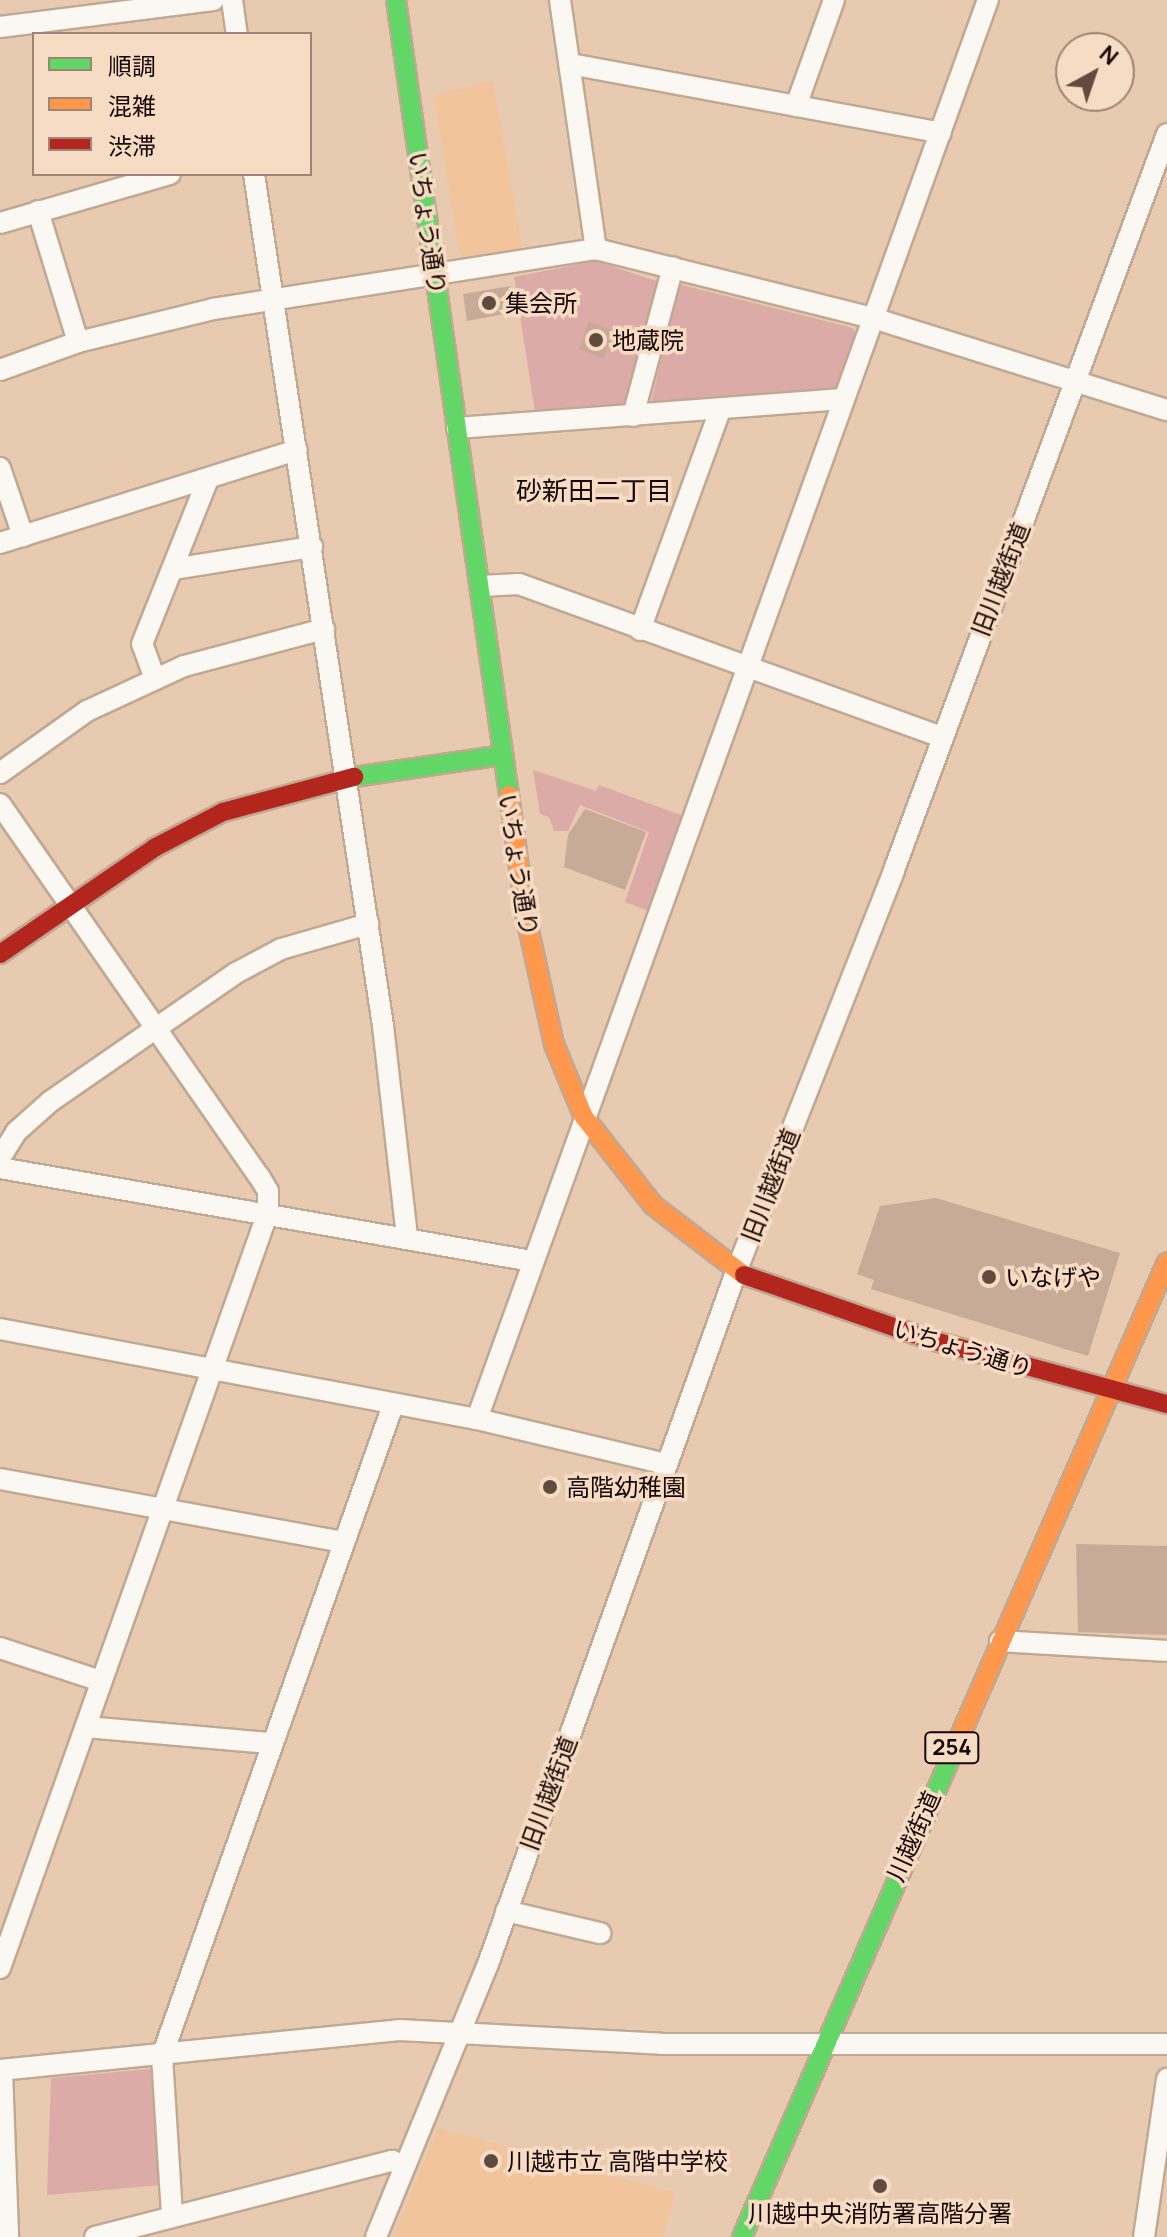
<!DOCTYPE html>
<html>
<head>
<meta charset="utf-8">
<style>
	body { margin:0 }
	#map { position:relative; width:1167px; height:2237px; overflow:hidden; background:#e7cab0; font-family:Manrope,"Noto Sans JP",sans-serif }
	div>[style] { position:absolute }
	.built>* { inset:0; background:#f1c49c }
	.green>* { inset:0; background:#dcaaa7 }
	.building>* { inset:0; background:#c7ab98 }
	.roads { filter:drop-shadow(2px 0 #c1a892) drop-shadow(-2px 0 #c1a892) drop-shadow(0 2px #c1a892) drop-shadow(0 -2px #c1a892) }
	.street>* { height:20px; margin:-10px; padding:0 10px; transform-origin:10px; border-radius:10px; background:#fbf7f3 }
	.fast>* { height:18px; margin:-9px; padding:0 9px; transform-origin:9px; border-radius:9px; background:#63d668 }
	.slow>* { height:18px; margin:-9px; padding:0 9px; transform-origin:9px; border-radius:9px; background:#ff974d }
	.jam>* { height:18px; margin:-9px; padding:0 9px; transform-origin:9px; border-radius:9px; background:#b3261e }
	.dots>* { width:22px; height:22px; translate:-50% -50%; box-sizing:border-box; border:4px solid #f7dcc5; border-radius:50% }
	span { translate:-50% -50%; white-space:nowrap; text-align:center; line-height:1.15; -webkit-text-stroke:7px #f7dcc5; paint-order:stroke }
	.shield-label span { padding:2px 6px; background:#f7dcc5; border:2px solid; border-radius:6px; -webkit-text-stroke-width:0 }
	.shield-label { font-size:22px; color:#170600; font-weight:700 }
	.street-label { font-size:24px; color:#170600 }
	.poi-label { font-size:24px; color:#170600 }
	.left { translate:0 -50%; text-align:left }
	.neighbourhood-label { font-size:26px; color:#170600 }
	.legend { position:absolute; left:32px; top:32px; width:280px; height:144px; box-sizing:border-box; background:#f7dcc5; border:2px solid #9d8676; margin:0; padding:10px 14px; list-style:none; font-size:24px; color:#170600 }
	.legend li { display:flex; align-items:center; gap:16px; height:40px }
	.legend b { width:40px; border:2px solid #9d8676 }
	.north { position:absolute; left:1055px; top:32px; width:80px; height:80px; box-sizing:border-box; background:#f7dcc5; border:2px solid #9d8676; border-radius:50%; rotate:40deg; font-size:22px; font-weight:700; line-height:32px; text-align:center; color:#170600 }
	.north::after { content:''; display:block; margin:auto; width:28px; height:36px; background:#604b3e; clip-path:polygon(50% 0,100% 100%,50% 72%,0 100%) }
</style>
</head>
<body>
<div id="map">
	<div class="built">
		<div style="clip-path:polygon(493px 81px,522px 248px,465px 257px,459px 251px,434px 96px)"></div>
		<div style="clip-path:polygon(438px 2128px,675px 2193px,663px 2237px,393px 2237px)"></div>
	</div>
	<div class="green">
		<div style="clip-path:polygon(596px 261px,662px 283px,630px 406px,535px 412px,514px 277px)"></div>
		<div style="clip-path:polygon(678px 284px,853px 328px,856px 336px,837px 392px,650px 407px)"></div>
		<div style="clip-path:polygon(533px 770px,596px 791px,599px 785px,686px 817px,652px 912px,625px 902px,649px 832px,580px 805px,568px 831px,554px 831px,549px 817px,540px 814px)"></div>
		<div style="clip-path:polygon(151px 2069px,157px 2074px,162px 2185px,47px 2195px,51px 2078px)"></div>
	</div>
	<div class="building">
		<div style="clip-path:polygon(510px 286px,515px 312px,467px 321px,463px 294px)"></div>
		<div style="clip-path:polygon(589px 322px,614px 331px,603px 358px,579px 349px)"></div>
		<div style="clip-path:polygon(585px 809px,646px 832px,625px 890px,564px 867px,568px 835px)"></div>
		<div style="clip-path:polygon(936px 1198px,1120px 1253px,1088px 1356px,871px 1289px,874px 1280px,857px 1274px,880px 1206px)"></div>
		<div style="clip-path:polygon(1076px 1544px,1167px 1546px,1167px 1635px,1078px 1632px)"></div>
	</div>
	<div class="roads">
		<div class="street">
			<div style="left:232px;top:0;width:34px;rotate:82deg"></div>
			<div style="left:560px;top:0;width:252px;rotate:81.8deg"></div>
			<div style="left:0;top:27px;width:215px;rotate:-7.2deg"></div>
			<div style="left:570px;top:64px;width:377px;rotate:10.5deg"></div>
			<div style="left:796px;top:106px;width:113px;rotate:-70.3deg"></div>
			<div style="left:254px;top:174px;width:862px;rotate:81.39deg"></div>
			<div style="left:383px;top:1026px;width:212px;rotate:83.5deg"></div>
			<div style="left:38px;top:211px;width:137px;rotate:73deg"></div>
			<div style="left:0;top:223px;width:177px;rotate:-16.1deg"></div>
			<div style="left:0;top:370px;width:83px;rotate:-19.7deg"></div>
			<div style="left:78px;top:342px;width:139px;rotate:-13.7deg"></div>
			<div style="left:213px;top:309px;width:388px;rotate:-8.9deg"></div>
			<div style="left:596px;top:249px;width:285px;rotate:14deg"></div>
			<div style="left:873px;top:318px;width:308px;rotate:17.4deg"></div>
			<div style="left:633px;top:416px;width:154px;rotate:-75deg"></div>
			<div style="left:457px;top:428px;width:387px;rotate:-4.3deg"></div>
			<div style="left:0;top:468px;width:72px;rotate:71.3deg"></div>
			<div style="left:0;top:543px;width:311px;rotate:-17.4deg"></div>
			<div style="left:173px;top:569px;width:141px;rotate:-9deg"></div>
			<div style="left:481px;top:586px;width:38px;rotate:-3deg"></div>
			<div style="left:519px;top:584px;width:449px;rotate:19.9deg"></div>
			<div style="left:640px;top:630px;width:234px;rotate:-70deg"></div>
			<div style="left:155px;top:679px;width:37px;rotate:-110deg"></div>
			<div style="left:142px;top:644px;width:178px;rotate:-68.2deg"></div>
			<div style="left:0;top:773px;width:107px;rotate:-35.5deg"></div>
			<div style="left:87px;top:711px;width:107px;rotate:-24.9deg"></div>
			<div style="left:184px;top:666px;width:145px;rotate:-14.8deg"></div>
			<div style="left:0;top:804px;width:453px;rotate:55.2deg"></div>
			<div style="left:259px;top:1176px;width:17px;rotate:59deg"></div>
			<div style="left:268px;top:1191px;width:21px;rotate:90deg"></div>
			<div style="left:268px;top:1212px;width:802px;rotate:109.52deg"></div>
			<div style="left:0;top:1158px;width:31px;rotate:-58deg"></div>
			<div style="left:16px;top:1132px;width:47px;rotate:-41.5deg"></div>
			<div style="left:51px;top:1101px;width:225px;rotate:-34.7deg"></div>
			<div style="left:236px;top:973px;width:51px;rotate:-28.1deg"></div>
			<div style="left:281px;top:949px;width:91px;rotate:-16deg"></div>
			<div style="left:0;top:1168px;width:540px;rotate:9.92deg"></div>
			<div style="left:0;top:1329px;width:485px;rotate:10.7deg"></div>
			<div style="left:477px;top:1419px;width:194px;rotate:13.4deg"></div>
			<div style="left:477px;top:1419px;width:1508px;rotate:-70.2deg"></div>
			<div style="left:0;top:1479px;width:349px;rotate:10.4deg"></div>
			<div style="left:1000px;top:1641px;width:167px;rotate:3.4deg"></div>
			<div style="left:0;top:1648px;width:106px;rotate:18.1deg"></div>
			<div style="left:86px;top:1727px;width:184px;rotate:5deg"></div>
			<div style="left:506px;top:1911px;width:97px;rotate:13.2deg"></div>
			<div style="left:0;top:2070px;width:401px;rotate:-5.7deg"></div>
			<div style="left:399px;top:2030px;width:263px;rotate:3deg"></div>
			<div style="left:662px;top:2044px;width:505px"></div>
			<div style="left:2px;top:2070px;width:167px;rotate:87.9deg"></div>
			<div style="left:172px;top:2215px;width:159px;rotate:-93.6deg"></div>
			<div style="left:162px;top:2056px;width:691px;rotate:-70.46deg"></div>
			<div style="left:95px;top:2237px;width:307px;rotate:-14.4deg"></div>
			<div style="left:392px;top:2161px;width:14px;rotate:21deg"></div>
			<div style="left:376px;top:2237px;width:295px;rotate:-67.7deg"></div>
			<div style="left:488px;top:1964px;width:735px;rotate:-70.28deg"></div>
			<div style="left:736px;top:1272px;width:432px;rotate:-68.5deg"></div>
			<div style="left:894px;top:870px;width:785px;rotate:-69.65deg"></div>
			<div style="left:1144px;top:2237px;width:160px;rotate:-81.7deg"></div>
		</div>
		<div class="fast">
			<div style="left:396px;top:0;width:803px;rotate:81.91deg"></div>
			<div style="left:354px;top:777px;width:151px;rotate:-8.4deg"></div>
			<div style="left:742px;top:2237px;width:531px;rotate:-66.48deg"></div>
		</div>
		<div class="slow">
			<div style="left:509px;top:795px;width:123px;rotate:82.1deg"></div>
			<div style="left:526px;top:917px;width:130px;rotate:77.6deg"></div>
			<div style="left:554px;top:1044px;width:79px;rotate:67.7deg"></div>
			<div style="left:584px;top:1117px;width:112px;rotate:51.9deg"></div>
			<div style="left:653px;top:1205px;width:115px;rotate:37.6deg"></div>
			<div style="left:954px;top:1750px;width:532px;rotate:-66.42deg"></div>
		</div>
		<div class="jam">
			<div style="left:0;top:954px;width:187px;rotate:-34.5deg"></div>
			<div style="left:154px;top:848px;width:78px;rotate:-27.6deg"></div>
			<div style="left:223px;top:812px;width:136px;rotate:-15deg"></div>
			<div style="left:744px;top:1275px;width:198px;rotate:19.2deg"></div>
			<div style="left:931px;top:1340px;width:245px;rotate:15.2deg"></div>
		</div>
	</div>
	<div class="dots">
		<div style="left:489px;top:303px;background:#604b3e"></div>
		<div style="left:596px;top:340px;background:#604b3e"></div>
		<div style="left:989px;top:1277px;background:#604b3e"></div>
		<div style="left:550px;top:1487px;background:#604b3e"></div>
		<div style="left:491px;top:2161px;background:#604b3e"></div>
		<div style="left:880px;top:2186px;background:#604b3e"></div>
	</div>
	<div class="shield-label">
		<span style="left:952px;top:1748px">254</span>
	</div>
	<div class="street-label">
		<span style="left:428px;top:223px;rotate:82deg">いちょう通り</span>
		<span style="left:1000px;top:579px;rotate:-69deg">旧川越街道</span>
		<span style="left:519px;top:865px;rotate:81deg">いちょう通り</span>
		<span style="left:770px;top:1185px;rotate:-69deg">旧川越街道</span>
		<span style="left:963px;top:1348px;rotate:17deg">いちょう通り</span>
		<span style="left:548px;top:1793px;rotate:-70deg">旧川越街道</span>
		<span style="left:913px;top:1836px;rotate:-66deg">川越街道</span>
	</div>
	<div class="poi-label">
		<span class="left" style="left:505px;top:303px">集会所</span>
		<span class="left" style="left:612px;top:340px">地蔵院</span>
		<span class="left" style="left:1005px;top:1277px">いなげや</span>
		<span class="left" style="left:566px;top:1487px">高階幼稚園</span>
		<span class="left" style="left:507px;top:2161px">川越市立 高階中学校</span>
		<span style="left:880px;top:2213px">川越中央消防署高階分署</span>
	</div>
	<div class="neighbourhood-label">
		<span style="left:594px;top:491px">砂新田二丁目</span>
	</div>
	<ul class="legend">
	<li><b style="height:10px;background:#63d668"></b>順調</li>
	<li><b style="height:10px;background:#ff974d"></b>混雑</li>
	<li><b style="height:10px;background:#b3261e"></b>渋滞</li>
	</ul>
	<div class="north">N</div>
</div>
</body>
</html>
